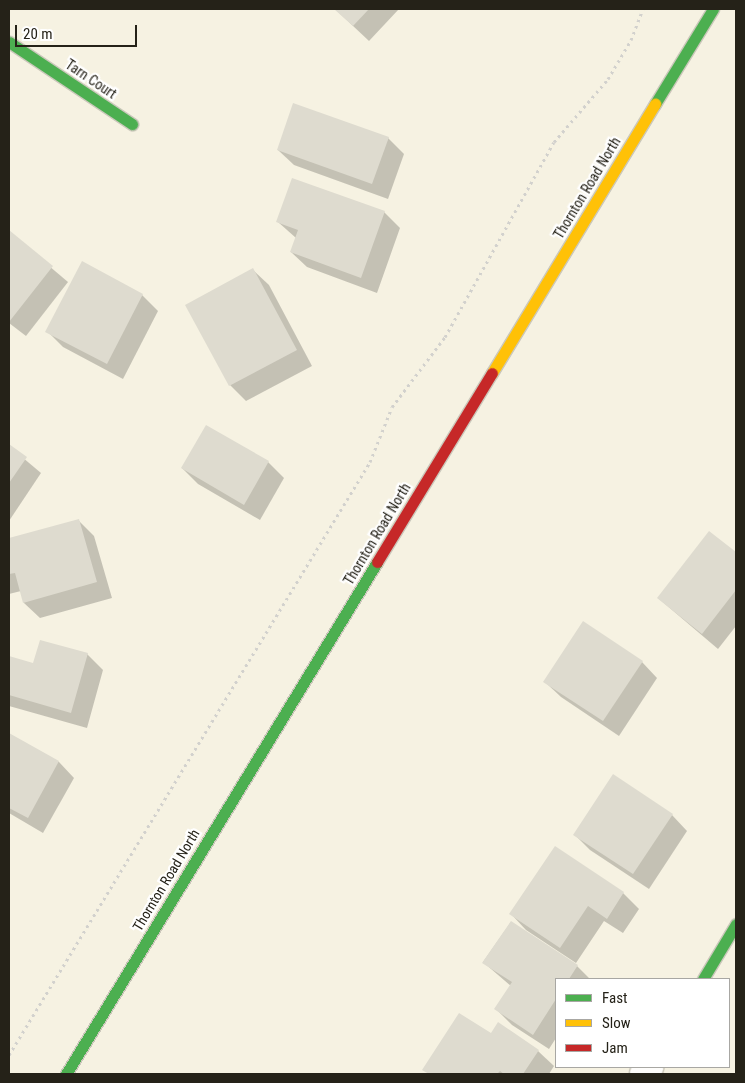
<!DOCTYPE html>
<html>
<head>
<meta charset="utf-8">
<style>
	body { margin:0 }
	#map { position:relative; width:745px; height:1083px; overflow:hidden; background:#f6f2e2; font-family:"Roboto Condensed",sans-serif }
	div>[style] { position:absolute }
	.shadow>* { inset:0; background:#0003 }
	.building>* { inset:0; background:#dedbcf }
	.path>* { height:3px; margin-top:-1.5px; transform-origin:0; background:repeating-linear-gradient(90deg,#d2d1cd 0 2.5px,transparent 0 6.5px) }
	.roads { filter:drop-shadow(1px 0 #cbc8bb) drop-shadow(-1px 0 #cbc8bb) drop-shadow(0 1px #cbc8bb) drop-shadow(0 -1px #cbc8bb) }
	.street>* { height:28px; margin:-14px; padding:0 14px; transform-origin:14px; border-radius:14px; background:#fefdfb }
	.fast>* { height:11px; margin:-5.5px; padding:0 5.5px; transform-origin:5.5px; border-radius:5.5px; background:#4caf50 }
	.slow>* { height:11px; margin:-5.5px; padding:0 5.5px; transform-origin:5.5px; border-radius:5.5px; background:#ffc107 }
	.jam>* { height:11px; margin:-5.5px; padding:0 5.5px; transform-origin:5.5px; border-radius:5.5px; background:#c62828 }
	span { translate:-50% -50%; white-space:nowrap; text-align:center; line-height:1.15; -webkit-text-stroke:4.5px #fff; paint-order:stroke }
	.street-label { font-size:14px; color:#252218 }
	.frame { position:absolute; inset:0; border:10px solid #252218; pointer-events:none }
	.legend { position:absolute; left:555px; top:978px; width:175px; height:90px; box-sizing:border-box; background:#fff; border:1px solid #a8a7a3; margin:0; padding:6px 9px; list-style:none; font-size:15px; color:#252218 }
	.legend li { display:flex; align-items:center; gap:10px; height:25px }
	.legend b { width:25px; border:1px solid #a8a7a3 }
	.scale { position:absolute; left:15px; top:25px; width:122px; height:22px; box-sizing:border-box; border:2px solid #252218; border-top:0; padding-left:6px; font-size:15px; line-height:18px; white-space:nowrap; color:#252218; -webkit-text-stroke:4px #fff; paint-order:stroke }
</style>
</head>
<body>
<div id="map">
	<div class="shadow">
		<div style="clip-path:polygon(335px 9px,399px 9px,369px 41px)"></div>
		<div style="clip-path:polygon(388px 138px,404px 154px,388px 199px,294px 165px,278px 150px)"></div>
		<div style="clip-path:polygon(384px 212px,400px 228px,377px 293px,307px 267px,291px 252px,296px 238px,278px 222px)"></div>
		<div style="clip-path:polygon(9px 232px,68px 282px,26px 336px,9px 323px)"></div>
		<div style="clip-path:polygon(253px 270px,269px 285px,312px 366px,246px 401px,230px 385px)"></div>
		<div style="clip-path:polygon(142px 295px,158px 311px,123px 379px,63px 347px,47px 331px)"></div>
		<div style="clip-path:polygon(206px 427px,268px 462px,284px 478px,260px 520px,198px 484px,182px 468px)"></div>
		<div style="clip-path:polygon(9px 446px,41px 473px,9px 521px)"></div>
		<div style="clip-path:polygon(78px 520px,94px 536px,112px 598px,40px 618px,24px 603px,21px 591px,9px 594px,9px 540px)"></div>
		<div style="clip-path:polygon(710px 533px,736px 554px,736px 626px,718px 649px,658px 598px)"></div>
		<div style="clip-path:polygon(87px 654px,103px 670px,87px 728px,9px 706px,9px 657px,34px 665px)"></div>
		<div style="clip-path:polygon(642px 662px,657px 678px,619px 736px,561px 697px,545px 682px)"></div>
		<div style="clip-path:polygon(9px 734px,59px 762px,74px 778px,43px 833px,9px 813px)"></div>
		<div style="clip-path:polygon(672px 815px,687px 831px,649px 889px,590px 850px,575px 835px)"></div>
		<div style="clip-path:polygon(555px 848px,623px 893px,639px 909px,623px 933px,604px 921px,576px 963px,526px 930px,511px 914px)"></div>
		<div style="clip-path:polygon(511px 922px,577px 966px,590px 979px,556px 979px,556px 1038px,549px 1049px,512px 1025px,496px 1009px,511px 986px,483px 962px)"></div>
		<div style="clip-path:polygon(491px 1035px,538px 1051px,554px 1066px,549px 1074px,429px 1074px,424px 1069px)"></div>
	</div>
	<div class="building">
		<div style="clip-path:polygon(334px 9px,369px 9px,353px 26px)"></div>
		<div style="clip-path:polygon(293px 103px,389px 137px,372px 184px,277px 150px)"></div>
		<div style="clip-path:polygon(292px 178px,385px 211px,361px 278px,290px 252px,298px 230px,276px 222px)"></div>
		<div style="clip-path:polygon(9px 230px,53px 266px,9px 322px)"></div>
		<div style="clip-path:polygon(82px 261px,143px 294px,107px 364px,45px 332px)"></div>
		<div style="clip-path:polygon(253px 268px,297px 350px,229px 386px,185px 305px)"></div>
		<div style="clip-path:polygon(206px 425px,269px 461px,244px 505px,181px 468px)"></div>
		<div style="clip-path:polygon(9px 444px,27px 457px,9px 483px)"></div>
		<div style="clip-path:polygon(79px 519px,97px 582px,23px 603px,15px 573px,9px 574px,9px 538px)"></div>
		<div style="clip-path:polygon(709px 531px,736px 552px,736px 590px,702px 634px,657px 598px)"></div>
		<div style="clip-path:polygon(583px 621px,643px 661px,603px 721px,543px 682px)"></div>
		<div style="clip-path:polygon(40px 640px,88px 653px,71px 713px,9px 695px,9px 656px,33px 663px)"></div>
		<div style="clip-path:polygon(9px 733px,59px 761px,28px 818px,9px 808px)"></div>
		<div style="clip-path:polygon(613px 774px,673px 814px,633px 874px,573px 835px)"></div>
		<div style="clip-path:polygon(555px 846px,624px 892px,607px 919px,588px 906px,560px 948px,509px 914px)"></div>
		<div style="clip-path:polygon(511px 921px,578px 965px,569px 979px,556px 979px,556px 999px,533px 1035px,494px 1009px,512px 982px,482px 963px)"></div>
		<div style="clip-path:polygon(459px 1013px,491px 1033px,498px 1022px,539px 1050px,523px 1074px,504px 1074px,500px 1071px,497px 1074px,429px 1074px,422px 1070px)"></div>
	</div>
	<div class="path">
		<div style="left:9px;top:1055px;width:694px;rotate:-58.67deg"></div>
		<div style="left:370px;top:462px;width:59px;rotate:-68.2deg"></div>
		<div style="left:392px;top:407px;width:88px;rotate:-52.9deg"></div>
		<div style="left:445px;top:337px;width:223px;rotate:-60.8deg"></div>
		<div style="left:554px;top:142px;width:83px;rotate:-49.4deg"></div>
		<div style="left:608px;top:79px;width:45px;rotate:-59.5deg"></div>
		<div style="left:631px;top:40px;width:33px;rotate:-69deg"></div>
	</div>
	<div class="roads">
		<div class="street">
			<div style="left:644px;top:1074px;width:9px;rotate:-54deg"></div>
		</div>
		<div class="fast">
			<div style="left:9px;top:42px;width:148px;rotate:33.7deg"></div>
			<div style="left:655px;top:104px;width:111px;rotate:-58.6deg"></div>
			<div style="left:703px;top:979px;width:64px;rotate:-59deg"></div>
			<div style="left:66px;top:1074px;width:599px;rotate:-58.72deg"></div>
		</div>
		<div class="slow">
			<div style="left:492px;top:373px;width:315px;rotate:-58.8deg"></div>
		</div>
		<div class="jam">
			<div style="left:377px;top:562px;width:221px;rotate:-58.7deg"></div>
		</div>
	</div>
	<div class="street-label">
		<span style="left:91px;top:79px;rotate:34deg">Tarn Court</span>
		<span style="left:587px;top:188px;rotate:-59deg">Thornton Road North</span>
		<span style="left:377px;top:534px;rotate:-59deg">Thornton Road North</span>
		<span style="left:166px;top:880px;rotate:-59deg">Thornton Road North</span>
	</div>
	<div class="frame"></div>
	<ul class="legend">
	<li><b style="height:6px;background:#4caf50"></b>Fast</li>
	<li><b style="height:6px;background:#ffc107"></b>Slow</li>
	<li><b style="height:6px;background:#c62828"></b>Jam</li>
	</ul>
	<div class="scale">20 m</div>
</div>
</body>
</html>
